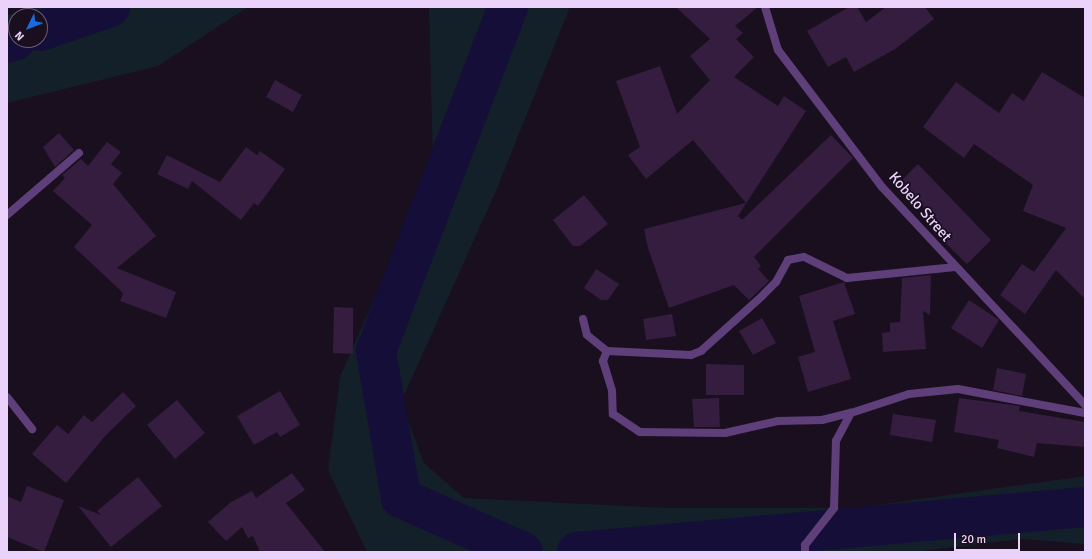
<!DOCTYPE html>
<html>
<head>
<meta charset="utf-8">
<style>
	body { margin:0 }
	#map { position:relative; width:1092px; height:559px; overflow:hidden; background:#1a0f1f; font-family:Signika,sans-serif }
	div>[style] { position:absolute }
	.green>* { inset:0; background:#131f29 }
	.river>* { height:40px; margin:-20px; padding:0 20px; transform-origin:20px; border-radius:20px; background:#140e39 }
	.building>* { inset:0; background:#341d3e }
	.minor>* { height:8px; margin:-4px; padding:0 4px; transform-origin:4px; border-radius:4px; background:#5e3f79 }
	span { translate:-50% -50%; white-space:nowrap; text-align:center; line-height:1.15; -webkit-text-stroke:3.5px #1a0f1f; paint-order:stroke }
	.street-label { font-size:15px; color:#ead2fa }
	.frame { position:absolute; inset:0; border:8px solid #ead2fa; pointer-events:none }
	.north { position:absolute; left:8px; top:8px; width:40px; height:40px; box-sizing:border-box; background:#1a0f1f; border:1px solid #6d5d77; border-radius:50%; rotate:227deg; font-size:11px; font-weight:700; line-height:16px; text-align:center; color:#ead2fa }
	.north::after { content:''; display:block; margin:auto; width:14px; height:18px; background:#186be0; clip-path:polygon(50% 0,100% 100%,50% 72%,0 100%) }
	.scale { position:absolute; left:954px; top:533px; width:66px; height:18px; box-sizing:border-box; border:2px solid #ead2fa; border-top:0; padding-left:5px; font-size:12px; line-height:14px; white-space:nowrap; color:#ead2fa; -webkit-text-stroke:3px #1a0f1f; paint-order:stroke }
</style>
</head>
<body>
<div id="map">
	<div class="green">
		<div style="clip-path:polygon(evenodd,32px 7px,248px 7px,158px 66px,7px 103px,7px 15px,32px 7px,16px 16px,40px 16px,40px 40px,16px 40px,16px 16px)"></div>
		<div style="clip-path:polygon(429px 7px,570px 7px,496px 191px,401px 402px,424px 463px,464px 498px,668px 508px,856px 508px,1085px 476px,1085px 544px,1022px 539px,913px 552px,367px 552px,328px 470px,340px 377px,433px 165px)"></div>
	</div>
	<div class="river">
		<div style="left:508px;top:7px;width:368px;rotate:111deg"></div>
		<div style="left:376px;top:351px;width:149px;rotate:80.3deg"></div>
		<div style="left:401px;top:498px;width:133px;rotate:23.9deg"></div>
		<div style="left:40px;top:31px;width:74px;rotate:-18.9deg"></div>
		<div style="left:7px;top:43px;width:9px;rotate:-18deg"></div>
		<div style="left:577px;top:552px;width:510px;rotate:-5.06deg"></div>
	</div>
	<div class="building">
		<div style="clip-path:polygon(676px 7px,758px 7px,735px 26px,743px 33px,736px 39px,754px 57px,734px 77px,778px 106px,784px 96px,806px 111px,738px 216px,742px 220px,831px 135px,853px 158px,754px 257px,761px 266px,758px 269px,769px 281px,749px 300px,734px 285px,669px 308px,648px 248px,644px 229px,746px 203px,693px 140px,646px 179px,628px 155px,640px 147px,616px 81px,660px 66px,677px 114px,710px 80px,690px 56px,710px 39px)"></div>
		<div style="clip-path:polygon(849px 7px,857px 7px,866px 22px,886px 7px,925px 7px,934px 19px,895px 49px,854px 72px,846px 57px,828px 67px,807px 31px)"></div>
		<div style="clip-path:polygon(1042px 72px,1085px 98px,1085px 299px,1056px 270px,1025px 314px,1000px 295px,1022px 264px,1034px 272px,1066px 228px,1023px 211px,1033px 185px,974px 144px,964px 158px,923px 127px,956px 82px,999px 113px,1012px 93px,1024px 101px)"></div>
		<div style="clip-path:polygon(275px 80px,302px 95px,293px 112px,266px 97px)"></div>
		<div style="clip-path:polygon(59px 133px,74px 150px,55px 167px,43px 147px)"></div>
		<div style="clip-path:polygon(107px 142px,121px 152px,111px 164px,122px 173px,113px 184px,156px 236px,117px 268px,176px 292px,166px 318px,120px 301px,123px 294px,120px 290px,74px 247px,92px 225px,53px 191px,65px 178px,62px 175px,81px 159px,88px 166px)"></div>
		<div style="clip-path:polygon(246px 147px,257px 155px,260px 151px,285px 169px,258px 206px,254px 203px,241px 220px,192px 181px,188px 189px,157px 174px,167px 155px,220px 182px)"></div>
		<div style="clip-path:polygon(918px 164px,991px 240px,967px 264px,933px 231px,940px 223px,899px 183px)"></div>
		<div style="clip-path:polygon(584px 195px,608px 224px,580px 246px,573px 246px,553px 220px)"></div>
		<div style="clip-path:polygon(596px 269px,619px 284px,608px 300px,601px 300px,584px 288px)"></div>
		<div style="clip-path:polygon(931px 275px,930px 315px,923px 311px,926px 349px,883px 352px,882px 333px,890px 332px,890px 323px,900px 322px,902px 278px)"></div>
		<div style="clip-path:polygon(844px 282px,855px 314px,833px 321px,851px 379px,808px 392px,798px 357px,815px 352px,799px 296px)"></div>
		<div style="clip-path:polygon(969px 300px,999px 320px,982px 348px,951px 328px)"></div>
		<div style="clip-path:polygon(334px 307px,353px 308px,353px 354px,333px 353px)"></div>
		<div style="clip-path:polygon(672px 314px,676px 336px,646px 340px,643px 319px)"></div>
		<div style="clip-path:polygon(762px 318px,776px 343px,753px 355px,739px 331px)"></div>
		<div style="clip-path:polygon(706px 364px,744px 365px,744px 395px,706px 395px)"></div>
		<div style="clip-path:polygon(997px 368px,1026px 374px,1022px 396px,993px 390px)"></div>
		<div style="clip-path:polygon(280px 391px,300px 425px,280px 437px,277px 432px,254px 445px,237px 416px)"></div>
		<div style="clip-path:polygon(123px 392px,136px 406px,106px 435px,66px 483px,32px 454px,57px 425px,68px 434px,84px 415px,92px 422px)"></div>
		<div style="clip-path:polygon(719px 398px,720px 427px,694px 427px,692px 399px)"></div>
		<div style="clip-path:polygon(959px 398px,1020px 406px,1019px 411px,1085px 422px,1085px 447px,1037px 443px,1034px 457px,997px 448px,999px 440px,954px 432px)"></div>
		<div style="clip-path:polygon(177px 400px,205px 433px,175px 459px,147px 425px)"></div>
		<div style="clip-path:polygon(893px 414px,936px 420px,932px 442px,890px 435px)"></div>
		<div style="clip-path:polygon(292px 473px,305px 490px,286px 503px,325px 552px,260px 552px,253px 536px,248px 538px,242px 527px,226px 541px,208px 522px,231px 502px,252px 491px,256px 498px)"></div>
		<div style="clip-path:polygon(138px 477px,162px 506px,111px 547px,78px 506px,101px 515px,97px 511px)"></div>
		<div style="clip-path:polygon(27px 486px,64px 500px,44px 552px,7px 537px,7px 496px,21px 502px)"></div>
	</div>
	<div class="minor">
		<div style="left:765px;top:7px;width:45px;rotate:73.2deg"></div>
		<div style="left:778px;top:50px;width:172px;rotate:52.8deg"></div>
		<div style="left:882px;top:187px;width:298px;rotate:47deg"></div>
		<div style="left:7px;top:215px;width:95px;rotate:-40.7deg"></div>
		<div style="left:583px;top:319px;width:16px;rotate:76deg"></div>
		<div style="left:587px;top:335px;width:26px;rotate:39deg"></div>
		<div style="left:607px;top:351px;width:84px;rotate:2.7deg"></div>
		<div style="left:691px;top:355px;width:11px;rotate:-22deg"></div>
		<div style="left:701px;top:351px;width:82px;rotate:-42deg"></div>
		<div style="left:762px;top:296px;width:20px;rotate:-45deg"></div>
		<div style="left:776px;top:282px;width:25px;rotate:-61deg"></div>
		<div style="left:788px;top:260px;width:16px;rotate:-11deg"></div>
		<div style="left:804px;top:257px;width:48px;rotate:26deg"></div>
		<div style="left:847px;top:278px;width:109px;rotate:-5.8deg"></div>
		<div style="left:607px;top:351px;width:11px;rotate:112deg"></div>
		<div style="left:603px;top:361px;width:31px;rotate:73deg"></div>
		<div style="left:612px;top:391px;width:23px;rotate:88deg"></div>
		<div style="left:613px;top:414px;width:32px;rotate:34deg"></div>
		<div style="left:640px;top:432px;width:85px;rotate:0.7deg"></div>
		<div style="left:725px;top:433px;width:54px;rotate:-12.8deg"></div>
		<div style="left:778px;top:421px;width:44px;rotate:-1.3deg"></div>
		<div style="left:822px;top:420px;width:30px;rotate:-14deg"></div>
		<div style="left:7px;top:397px;width:41px;rotate:52deg"></div>
		<div style="left:805px;top:552px;width:7px;rotate:-90deg"></div>
		<div style="left:805px;top:545px;width:47px;rotate:-51.9deg"></div>
		<div style="left:834px;top:508px;width:67px;rotate:-88.3deg"></div>
		<div style="left:836px;top:441px;width:32px;rotate:-62deg"></div>
		<div style="left:851px;top:413px;width:61px;rotate:-18.1deg"></div>
		<div style="left:909px;top:394px;width:49px;rotate:-5.8deg"></div>
		<div style="left:958px;top:389px;width:129px;rotate:10.7deg"></div>
	</div>
	<div class="street-label">
		<span style="left:920px;top:207px;rotate:49deg">Kobelo Street</span>
	</div>
	<div class="frame"></div>
	<div class="north">N</div>
	<div class="scale">20 m</div>
</div>
</body>
</html>
